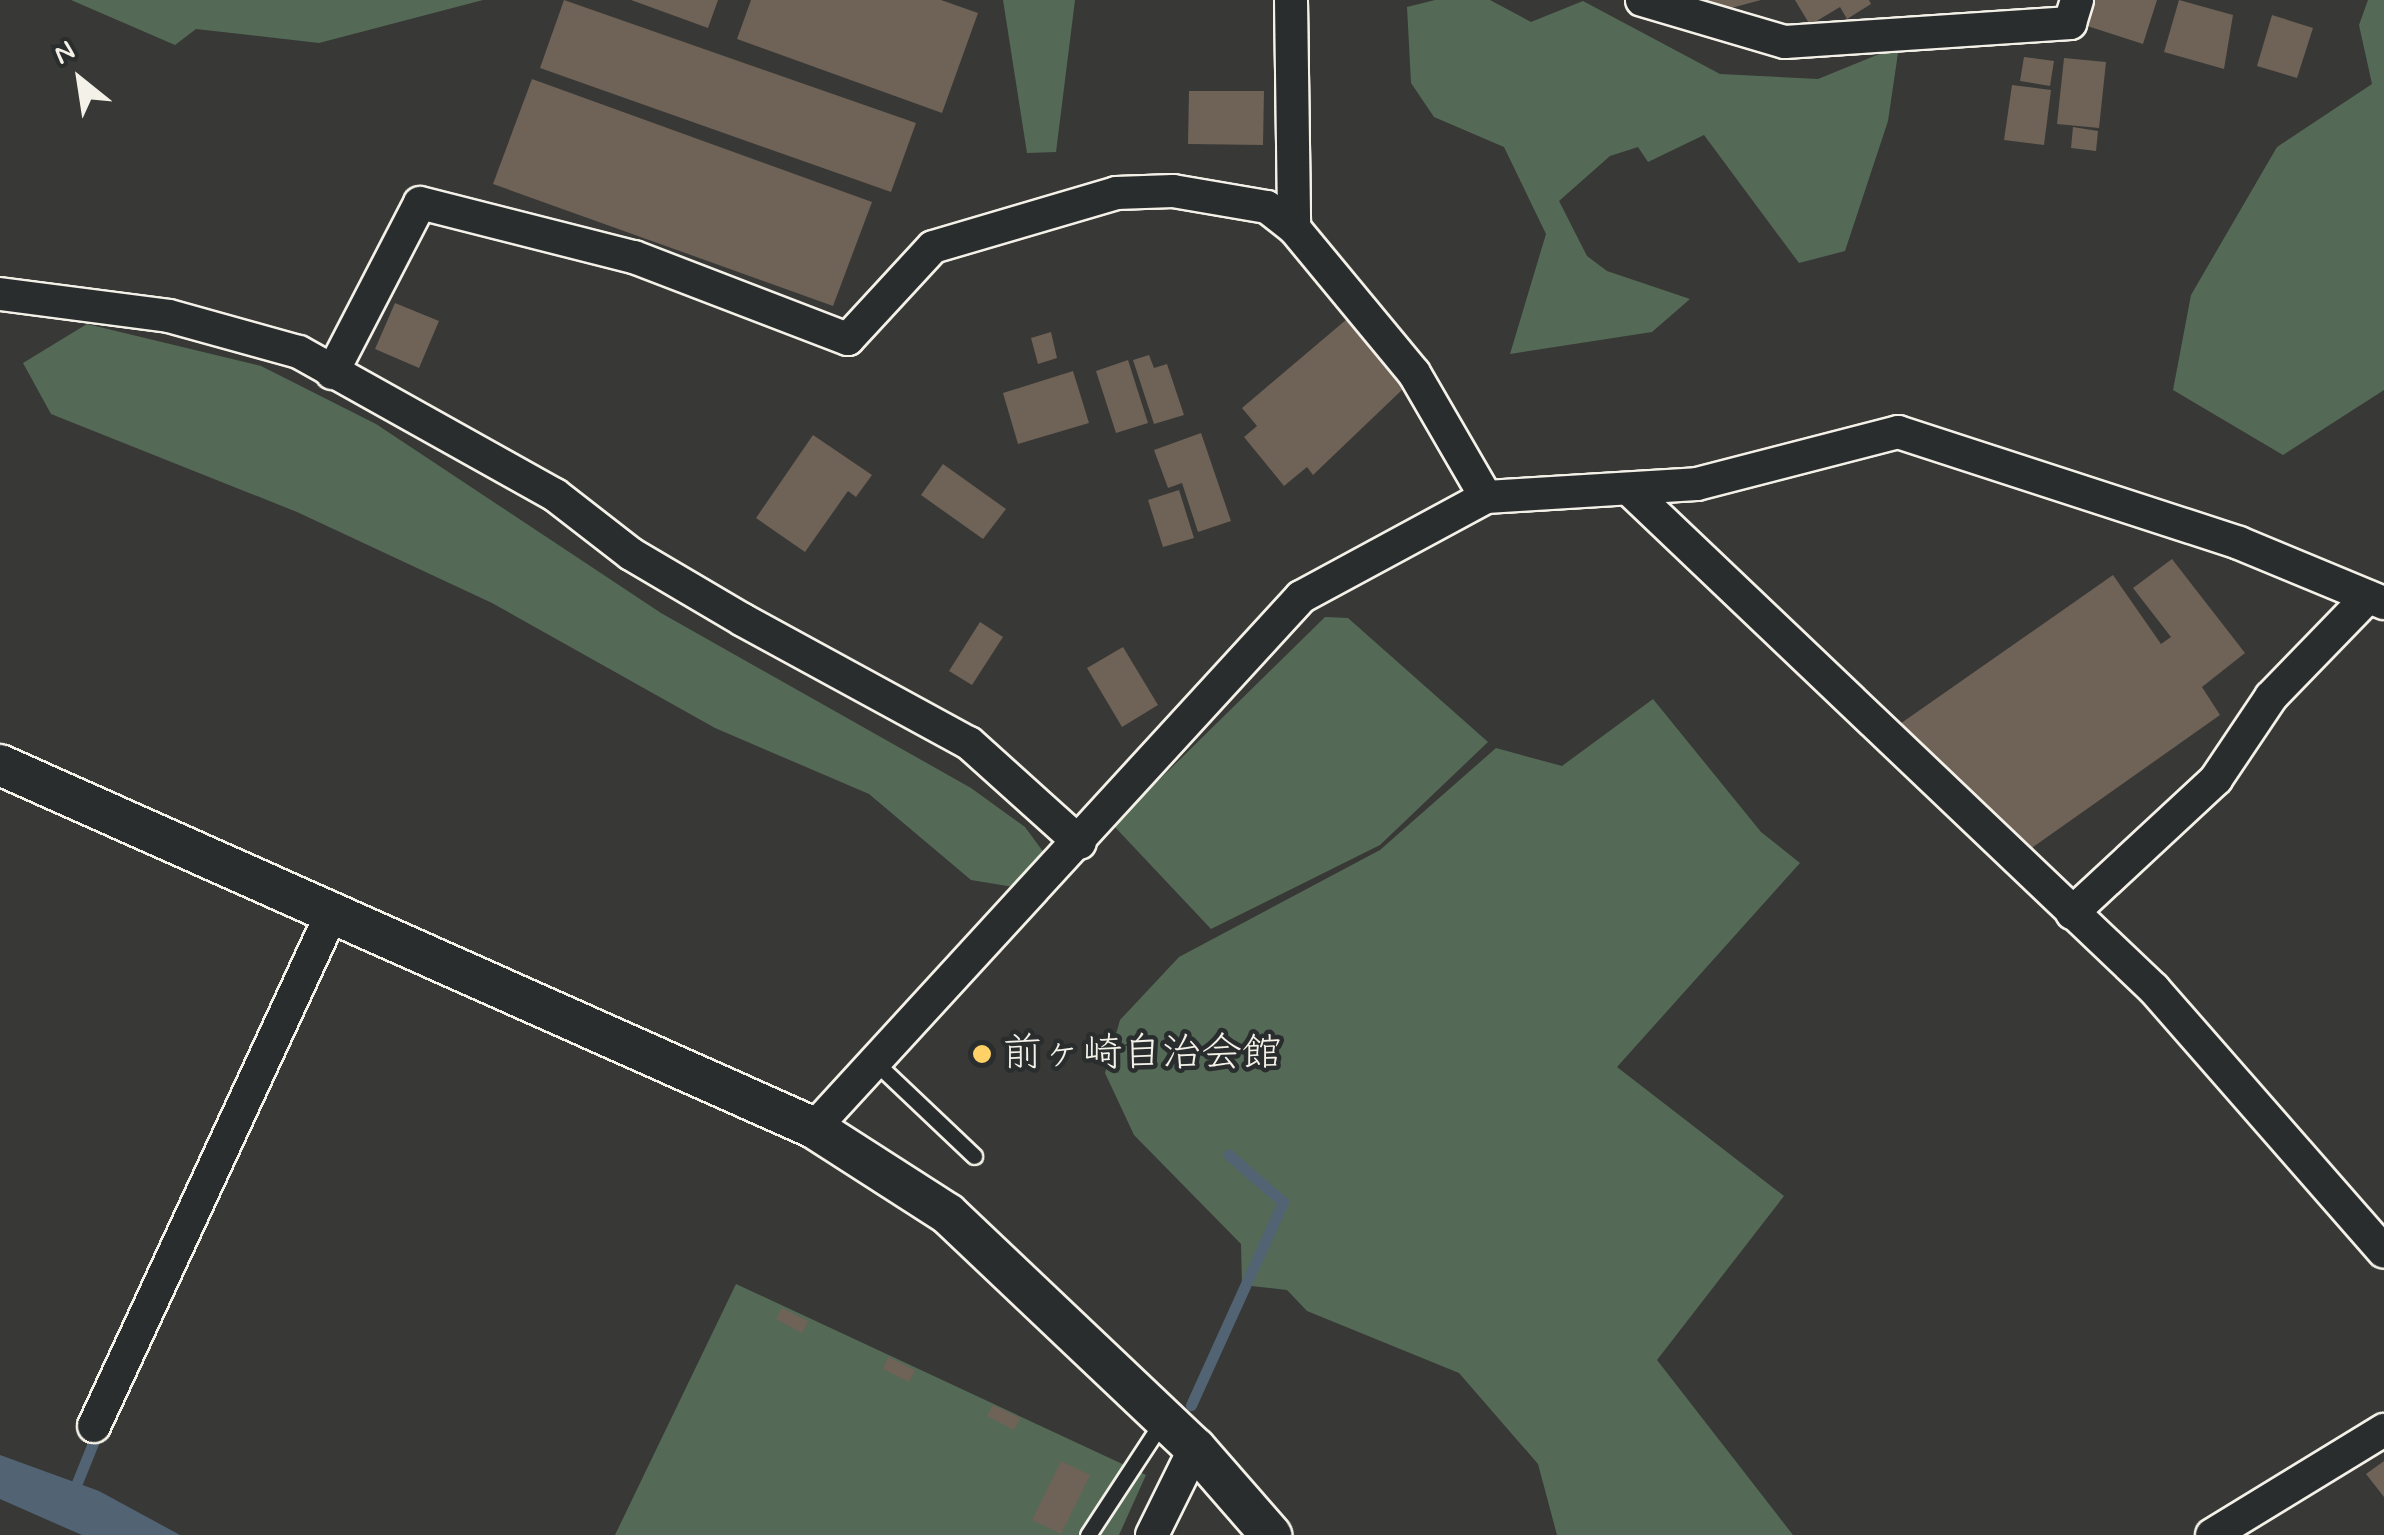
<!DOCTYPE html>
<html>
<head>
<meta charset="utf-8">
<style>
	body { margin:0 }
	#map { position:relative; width:2384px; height:1535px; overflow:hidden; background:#383836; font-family:Mynerve,"Klee One",sans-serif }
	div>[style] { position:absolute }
	.green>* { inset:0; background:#546a56 }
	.water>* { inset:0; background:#526474 }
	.stream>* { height:11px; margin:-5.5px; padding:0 5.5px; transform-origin:5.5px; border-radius:5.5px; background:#526474 }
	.building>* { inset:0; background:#6f6256 }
	.roads { filter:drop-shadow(2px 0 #f4f1e8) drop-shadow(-2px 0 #f4f1e8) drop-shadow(0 2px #f4f1e8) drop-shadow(0 -2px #f4f1e8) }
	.service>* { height:15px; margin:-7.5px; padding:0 7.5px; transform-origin:7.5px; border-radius:7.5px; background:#2a2d2e }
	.minor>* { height:32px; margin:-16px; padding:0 16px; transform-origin:16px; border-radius:16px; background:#2a2d2e }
	.tertiary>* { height:40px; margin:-20px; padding:0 20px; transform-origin:20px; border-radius:20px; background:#2a2d2e }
	.dots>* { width:28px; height:28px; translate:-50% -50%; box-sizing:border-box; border:5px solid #2a2d2e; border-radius:50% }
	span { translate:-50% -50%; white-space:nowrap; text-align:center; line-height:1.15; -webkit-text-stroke:9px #2a2d2e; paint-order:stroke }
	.poi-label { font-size:40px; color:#f4f1e8 }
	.left { translate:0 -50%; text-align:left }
	.north { position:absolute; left:30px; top:30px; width:100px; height:100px; -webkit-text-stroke:8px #2a2d2e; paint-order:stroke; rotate:330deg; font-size:28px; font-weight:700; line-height:40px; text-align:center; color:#f4f1e8 }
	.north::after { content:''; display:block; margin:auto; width:35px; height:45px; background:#f4f1e8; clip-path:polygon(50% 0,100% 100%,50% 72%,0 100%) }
</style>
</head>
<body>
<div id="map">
	<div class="green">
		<div style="clip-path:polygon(71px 0,483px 0,319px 43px,196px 29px,175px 45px)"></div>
		<div style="clip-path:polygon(1003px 0,1075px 0,1056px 152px,1027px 153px)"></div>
		<div style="clip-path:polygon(1435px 0,1490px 0,1531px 22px,1583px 1px,1720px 74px,1818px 79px,1899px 46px,1888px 121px,1845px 251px,1799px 263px,1704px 135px,1648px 162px,1638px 147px,1610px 156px,1559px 201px,1587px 256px,1607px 271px,1690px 299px,1652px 332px,1510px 354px,1546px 234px,1504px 147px,1434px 117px,1411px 83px,1407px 7px)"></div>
		<div style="clip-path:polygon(2368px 0,2384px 0,2384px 390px,2283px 455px,2173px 390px,2191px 295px,2277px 147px,2372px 84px,2359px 25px)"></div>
		<div style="clip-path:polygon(87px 324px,261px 366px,376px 424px,661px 613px,971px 788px,1025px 827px,1050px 861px,1025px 889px,971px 880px,869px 794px,715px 728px,492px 603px,297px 512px,51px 414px,23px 363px)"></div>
		<div style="clip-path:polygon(1325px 617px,1348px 618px,1488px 742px,1380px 845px,1211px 929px,1113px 825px)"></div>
		<div style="clip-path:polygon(1653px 699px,1761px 832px,1800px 863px,1617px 1067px,1784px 1196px,1657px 1360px,1793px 1535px,1557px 1535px,1538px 1464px,1459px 1373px,1307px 1311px,1287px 1290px,1242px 1285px,1241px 1244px,1134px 1135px,1105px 1073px,1120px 1020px,1179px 957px,1380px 850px,1496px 748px,1562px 766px)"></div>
		<div style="clip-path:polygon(736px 1284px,1146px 1475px,1119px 1535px,615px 1535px)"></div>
	</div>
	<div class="water">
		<div style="clip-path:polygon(0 1455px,99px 1491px,180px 1535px,82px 1535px,59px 1525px,0 1499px)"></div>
	</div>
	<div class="stream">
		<div style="left:1191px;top:1405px;width:223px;rotate:-65.6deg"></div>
		<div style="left:1283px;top:1202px;width:72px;rotate:-139deg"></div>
		<div style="left:72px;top:1495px;width:61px;rotate:-68deg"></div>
	</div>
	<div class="building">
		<div style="clip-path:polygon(564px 0,916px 123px,891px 192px,540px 68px)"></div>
		<div style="clip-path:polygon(631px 0,718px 0,708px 28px)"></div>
		<div style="clip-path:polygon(751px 0,941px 0,978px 13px,942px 113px,737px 39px)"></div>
		<div style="clip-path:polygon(1701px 0,1761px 0,1709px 14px)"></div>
		<div style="clip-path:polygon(1795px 0,1869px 0,1871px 4px,1847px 19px,1840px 7px,1810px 25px)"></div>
		<div style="clip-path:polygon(2085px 0,2157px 0,2143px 44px,2078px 23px)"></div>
		<div style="clip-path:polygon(2179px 0,2233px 15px,2224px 69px,2164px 52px)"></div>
		<div style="clip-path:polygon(2272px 15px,2313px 28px,2297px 78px,2257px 66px)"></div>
		<div style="clip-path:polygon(2024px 57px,2054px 61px,2050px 86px,2020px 81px)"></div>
		<div style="clip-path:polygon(2064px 58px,2106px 62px,2099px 128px,2057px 124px)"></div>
		<div style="clip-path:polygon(532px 79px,872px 202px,833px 306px,493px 184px)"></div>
		<div style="clip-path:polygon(2012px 85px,2051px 90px,2044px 145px,2004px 140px)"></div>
		<div style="clip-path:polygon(1189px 91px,1264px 91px,1263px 145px,1188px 144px)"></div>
		<div style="clip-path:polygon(2073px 127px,2098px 131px,2096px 151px,2071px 148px)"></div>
		<div style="clip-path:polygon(395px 303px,439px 321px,419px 368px,375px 349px)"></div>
		<div style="clip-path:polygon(1347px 319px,1404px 388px,1313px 475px,1307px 467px,1284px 486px,1244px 437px,1257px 426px,1242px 408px)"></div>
		<div style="clip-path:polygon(1051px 332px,1057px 358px,1038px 364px,1031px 338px)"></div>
		<div style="clip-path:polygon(1149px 355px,1154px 368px,1167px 364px,1184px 415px,1154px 424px,1133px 360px)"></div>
		<div style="clip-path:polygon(1128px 360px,1148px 423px,1116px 433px,1096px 371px)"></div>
		<div style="clip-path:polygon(1073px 371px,1089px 423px,1018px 444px,1003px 393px)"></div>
		<div style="clip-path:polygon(1201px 433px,1231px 521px,1198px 532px,1182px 483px,1168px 488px,1154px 450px)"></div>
		<div style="clip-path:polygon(813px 435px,872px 475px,856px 497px,848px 491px,805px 552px,756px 518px)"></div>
		<div style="clip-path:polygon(943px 464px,1006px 509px,983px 539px,921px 495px)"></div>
		<div style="clip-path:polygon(1179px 490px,1194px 538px,1163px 547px,1148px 500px)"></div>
		<div style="clip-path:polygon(2172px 559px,2245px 653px,2202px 687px,2220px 715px,2019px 857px,1897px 726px,2113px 575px,2161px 644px,2171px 637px,2133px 588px)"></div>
		<div style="clip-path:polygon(980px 622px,1003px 637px,972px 685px,949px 671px)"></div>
		<div style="clip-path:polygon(1123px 647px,1158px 705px,1122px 727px,1087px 668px)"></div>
		<div style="clip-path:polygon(782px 1308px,808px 1321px,802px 1333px,776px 1319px)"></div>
		<div style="clip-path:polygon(888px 1357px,915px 1370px,909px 1382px,883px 1369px)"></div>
		<div style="clip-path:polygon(993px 1405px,1020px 1418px,1014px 1430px,987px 1416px)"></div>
		<div style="clip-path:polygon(1061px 1461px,1090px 1475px,1061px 1534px,1032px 1520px)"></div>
		<div style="clip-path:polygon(2384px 1461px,2384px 1497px,2366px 1474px)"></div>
	</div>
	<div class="roads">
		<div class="service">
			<div style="left:874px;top:1061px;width:138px;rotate:43.5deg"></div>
			<div style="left:1088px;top:1535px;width:135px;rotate:-56.8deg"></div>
		</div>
		<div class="minor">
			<div style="left:1291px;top:0;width:228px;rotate:89.2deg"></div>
			<div style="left:1642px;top:0;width:149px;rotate:16.4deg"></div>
			<div style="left:1785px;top:42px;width:286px;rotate:-3.8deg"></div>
			<div style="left:2070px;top:23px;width:24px;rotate:-73deg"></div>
			<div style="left:0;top:294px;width:170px;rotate:7.4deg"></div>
			<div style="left:169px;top:316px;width:135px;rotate:15.5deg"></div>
			<div style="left:299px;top:352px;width:293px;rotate:29.2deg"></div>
			<div style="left:555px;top:495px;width:96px;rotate:37.8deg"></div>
			<div style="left:631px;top:554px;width:130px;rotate:30.5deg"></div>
			<div style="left:743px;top:620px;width:257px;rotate:28.6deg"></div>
			<div style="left:969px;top:743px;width:149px;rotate:42deg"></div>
			<div style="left:332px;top:373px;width:191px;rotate:-62.6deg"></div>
			<div style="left:420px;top:203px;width:221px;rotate:14.2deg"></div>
			<div style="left:634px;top:257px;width:229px;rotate:21deg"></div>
			<div style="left:848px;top:339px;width:125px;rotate:-47.3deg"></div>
			<div style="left:933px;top:247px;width:191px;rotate:-16.4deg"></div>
			<div style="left:1116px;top:193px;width:57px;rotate:-2deg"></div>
			<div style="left:1173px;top:191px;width:95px;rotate:9.7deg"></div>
			<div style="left:1267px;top:207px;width:34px;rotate:38deg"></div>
			<div style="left:1294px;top:228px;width:188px;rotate:50.4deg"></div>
			<div style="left:1414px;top:373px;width:143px;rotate:59.9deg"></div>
			<div style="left:1631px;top:491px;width:722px;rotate:43.6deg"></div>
			<div style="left:2154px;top:989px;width:349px;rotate:48.8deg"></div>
			<div style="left:2072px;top:913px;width:197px;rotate:-42.9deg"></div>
			<div style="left:2216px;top:779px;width:99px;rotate:-56.1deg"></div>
			<div style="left:2271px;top:697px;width:139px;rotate:-45.9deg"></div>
			<div style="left:814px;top:1128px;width:721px;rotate:-47.47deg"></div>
			<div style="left:1301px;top:597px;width:210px;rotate:-28.4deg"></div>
			<div style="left:1486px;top:497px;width:211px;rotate:-3.5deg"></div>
			<div style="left:1697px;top:484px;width:208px;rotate:-14.5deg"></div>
			<div style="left:1898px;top:432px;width:359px;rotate:18deg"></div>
			<div style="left:2239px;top:543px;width:157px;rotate:22.5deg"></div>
			<div style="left:94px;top:1426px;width:566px;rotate:-65.11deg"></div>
			<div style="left:1152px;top:1535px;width:97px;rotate:-63.7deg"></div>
			<div style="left:2212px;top:1535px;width:202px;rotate:-31.4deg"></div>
		</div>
		<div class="tertiary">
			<div style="left:0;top:765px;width:891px;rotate:24.03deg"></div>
			<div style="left:814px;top:1128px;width:159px;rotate:32.7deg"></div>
			<div style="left:948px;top:1214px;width:340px;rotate:43.5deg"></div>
			<div style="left:1195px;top:1448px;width:116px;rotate:48.9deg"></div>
		</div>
	</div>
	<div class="dots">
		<div style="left:982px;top:1054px;background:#ffd166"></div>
	</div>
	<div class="poi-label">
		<span class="left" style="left:1002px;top:1054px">前ヶ崎自治会館</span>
	</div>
	<div class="north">N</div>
</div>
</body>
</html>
